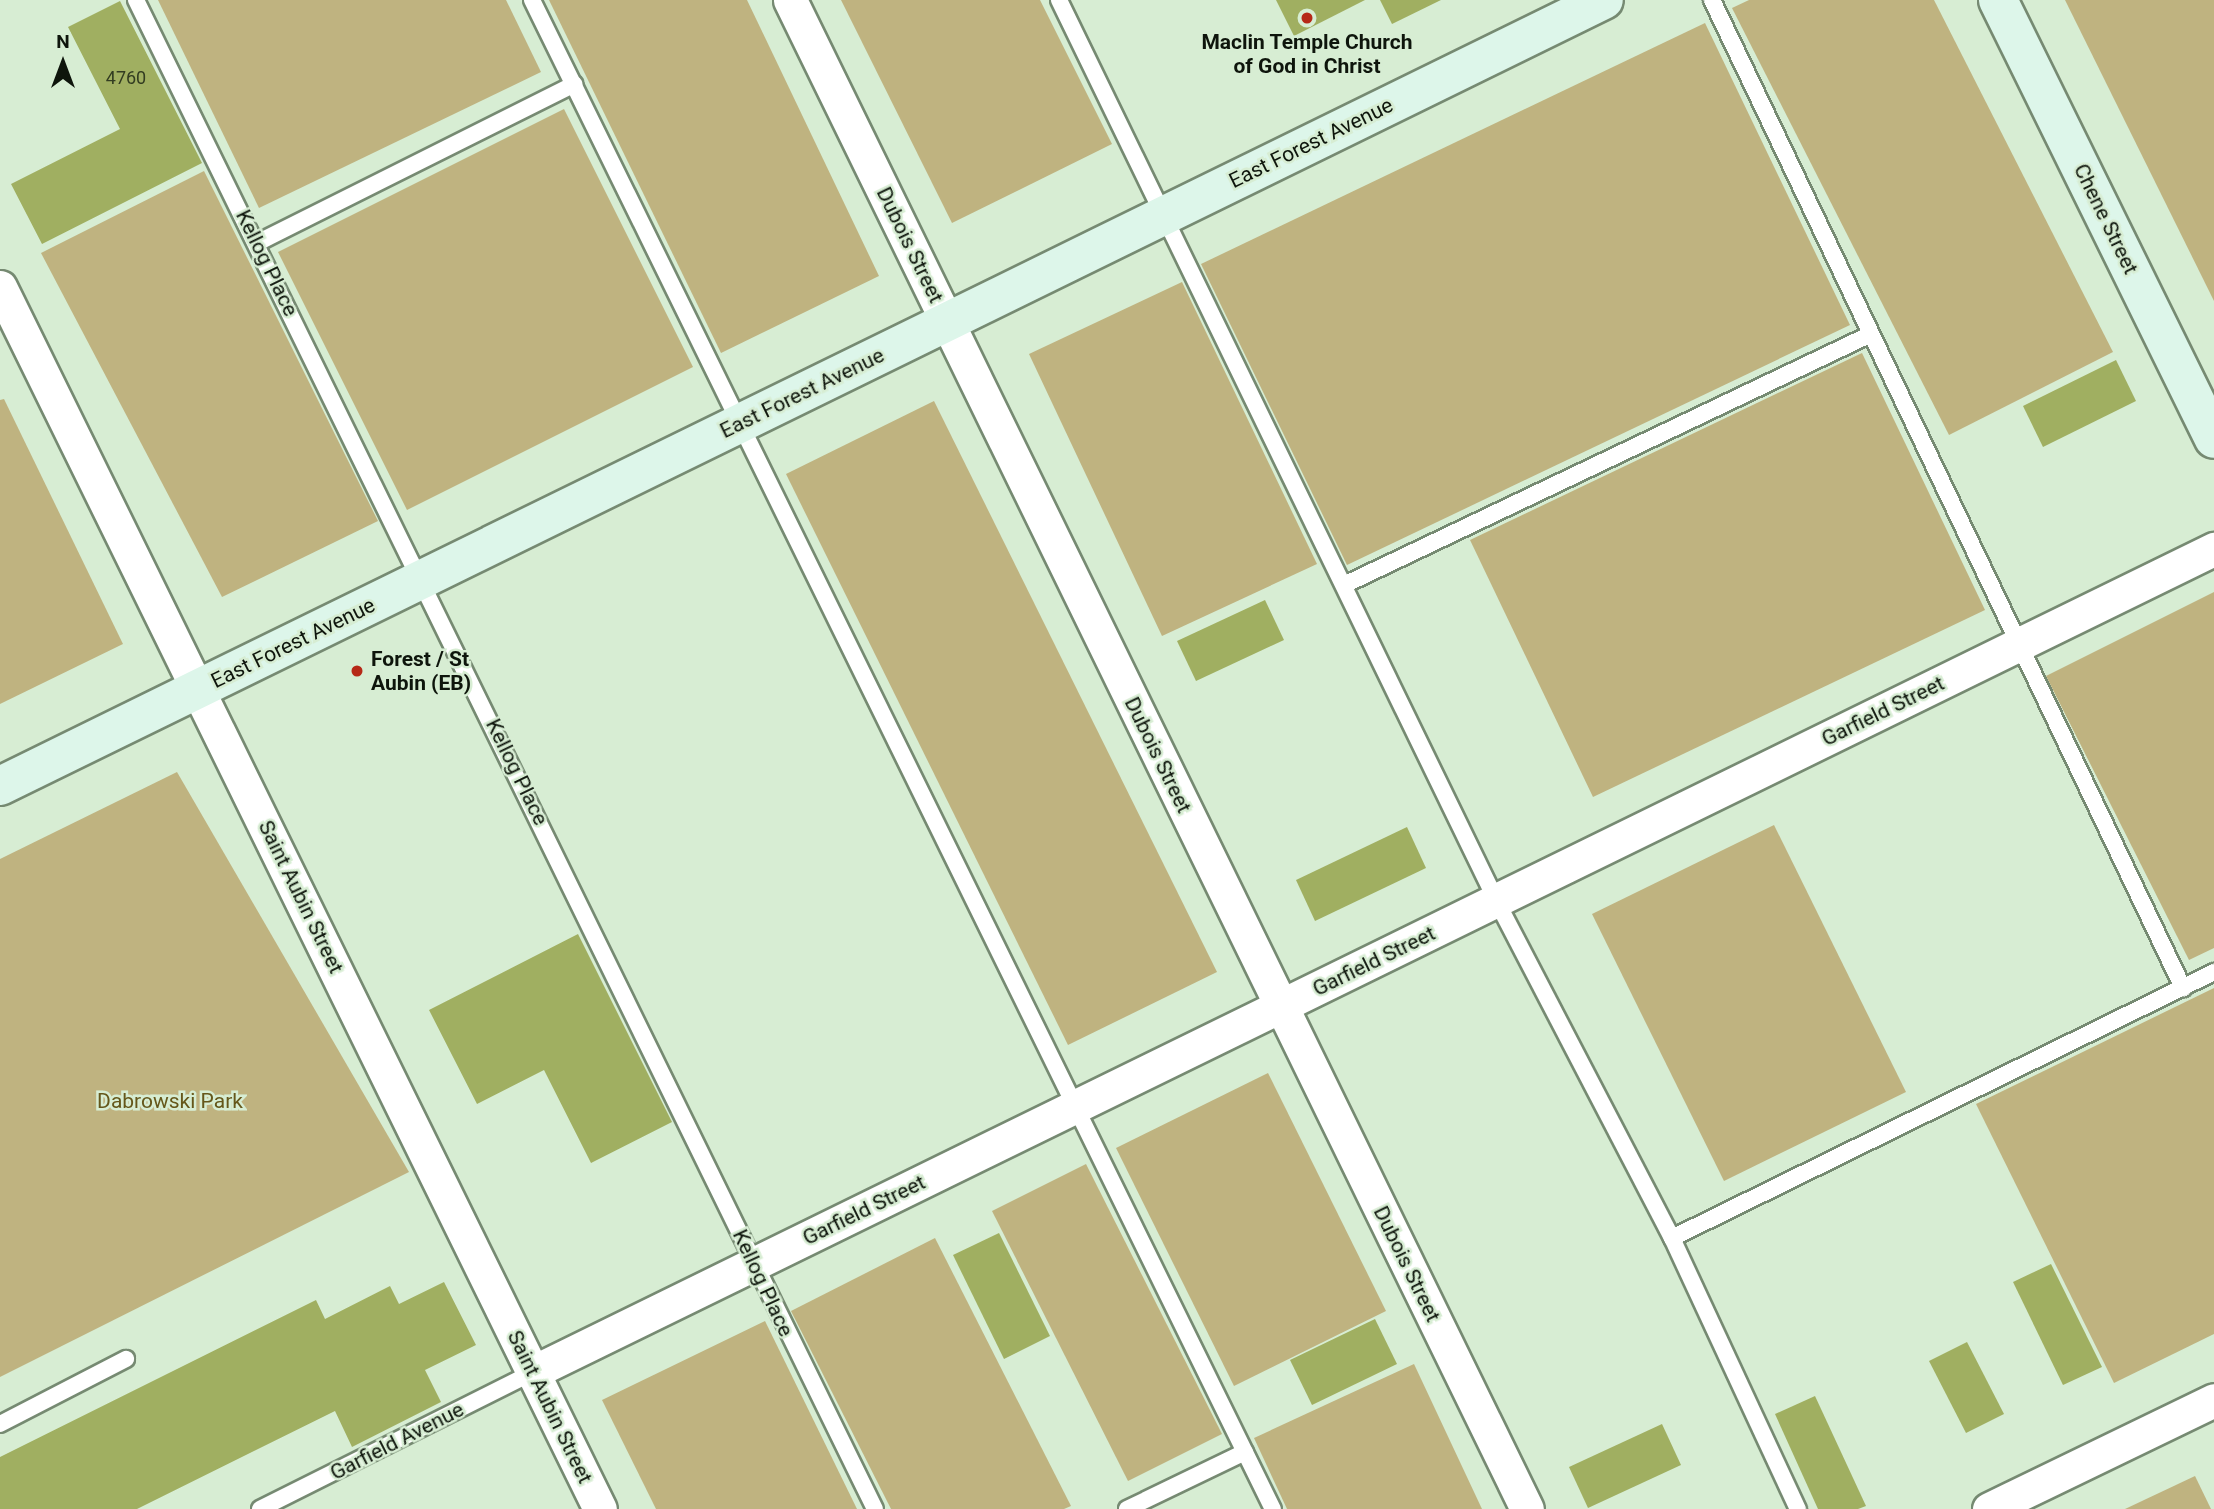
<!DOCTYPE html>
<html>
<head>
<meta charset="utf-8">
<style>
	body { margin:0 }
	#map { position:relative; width:2214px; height:1509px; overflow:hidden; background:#d7edd3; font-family:Roboto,sans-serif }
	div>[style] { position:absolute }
	.green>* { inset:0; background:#bfb380 }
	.building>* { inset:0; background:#a0af61 }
	.roads { filter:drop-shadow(2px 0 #768a72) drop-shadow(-2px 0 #768a72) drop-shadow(0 2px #768a72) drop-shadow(0 -2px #768a72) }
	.lane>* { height:16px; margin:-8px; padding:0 8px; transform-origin:8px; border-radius:8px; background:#fff }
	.street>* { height:33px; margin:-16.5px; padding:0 16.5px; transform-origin:16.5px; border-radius:16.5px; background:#fff }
	.secondary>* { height:38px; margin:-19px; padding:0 19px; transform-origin:19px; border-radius:19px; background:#ddf6ea }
	.dots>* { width:19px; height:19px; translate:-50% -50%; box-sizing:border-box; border:4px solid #d7edd3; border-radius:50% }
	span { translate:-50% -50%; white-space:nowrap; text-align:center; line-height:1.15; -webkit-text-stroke:5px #d7edd3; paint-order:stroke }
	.number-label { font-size:18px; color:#323c21 }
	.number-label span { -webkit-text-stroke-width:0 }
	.poi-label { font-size:21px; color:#0e150c; font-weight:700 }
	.left { translate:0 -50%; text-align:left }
	.street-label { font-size:21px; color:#0e150c }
	.park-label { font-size:21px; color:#65571a }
	.north { position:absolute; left:28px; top:28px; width:70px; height:70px; -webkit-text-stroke:5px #d7edd3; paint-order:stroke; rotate:0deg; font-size:19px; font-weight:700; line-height:28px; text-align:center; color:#0e150c }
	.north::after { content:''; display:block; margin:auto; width:24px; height:32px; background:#0e150c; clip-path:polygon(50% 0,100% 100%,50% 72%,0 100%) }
</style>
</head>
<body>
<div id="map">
	<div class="green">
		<div style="clip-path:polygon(158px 0,506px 0,541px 72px,259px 208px)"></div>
		<div style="clip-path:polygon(549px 0,747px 0,879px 276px,721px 353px)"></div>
		<div style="clip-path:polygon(841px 0,1040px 0,1112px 144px,952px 223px)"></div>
		<div style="clip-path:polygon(1749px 0,1934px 0,2113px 352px,1949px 435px,1732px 8px)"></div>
		<div style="clip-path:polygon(2065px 0,2214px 0,2214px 301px)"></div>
		<div style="clip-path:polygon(1705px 23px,1850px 325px,1347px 565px,1201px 264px)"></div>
		<div style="clip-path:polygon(564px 109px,693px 367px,407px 510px,278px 252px)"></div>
		<div style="clip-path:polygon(204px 171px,378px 521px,222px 597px,41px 253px)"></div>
		<div style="clip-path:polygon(1182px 282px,1317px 564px,1162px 636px,1029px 354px)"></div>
		<div style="clip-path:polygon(1862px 353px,1985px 610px,1593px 797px,1470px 540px)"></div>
		<div style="clip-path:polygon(4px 399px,123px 644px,0 704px,0 400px)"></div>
		<div style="clip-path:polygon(934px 401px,1217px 972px,1068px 1045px,786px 474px)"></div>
		<div style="clip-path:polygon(2214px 592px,2214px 948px,2189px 960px,2046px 676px)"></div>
		<div style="clip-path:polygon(177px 772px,409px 1172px,0 1377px,0 859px)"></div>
		<div style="clip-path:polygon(1774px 825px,1906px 1092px,1724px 1181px,1592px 914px)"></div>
		<div style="clip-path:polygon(2214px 988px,2214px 1334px,2114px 1383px,1976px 1104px)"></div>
		<div style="clip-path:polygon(1268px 1073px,1386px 1311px,1234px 1386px,1116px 1148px)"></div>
		<div style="clip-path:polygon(1086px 1164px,1222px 1434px,1128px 1481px,992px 1211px)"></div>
		<div style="clip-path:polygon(935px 1238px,1071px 1506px,1064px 1509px,891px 1509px,791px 1311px)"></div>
		<div style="clip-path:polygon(765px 1321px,857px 1509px,656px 1509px,602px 1400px)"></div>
		<div style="clip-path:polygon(1414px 1364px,1482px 1509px,1287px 1509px,1254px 1438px)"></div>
		<div style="clip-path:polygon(2195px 1476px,2211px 1509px,2125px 1509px)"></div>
	</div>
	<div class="building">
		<div style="clip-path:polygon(1276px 0,1365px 0,1294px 36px)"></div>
		<div style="clip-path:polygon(1380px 0,1441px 0,1392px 24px)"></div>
		<div style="clip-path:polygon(120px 1px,202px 163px,42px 244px,11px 184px,120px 129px,68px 27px)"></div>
		<div style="clip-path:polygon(2116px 360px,2136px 401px,2043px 447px,2023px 406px)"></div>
		<div style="clip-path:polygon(1265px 600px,1284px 640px,1196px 681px,1177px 641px)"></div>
		<div style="clip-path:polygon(1407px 827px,1426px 868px,1315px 921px,1296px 880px)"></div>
		<div style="clip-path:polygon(578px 934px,672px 1122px,591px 1163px,544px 1070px,477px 1104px,429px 1010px)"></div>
		<div style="clip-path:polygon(999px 1233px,1050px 1336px,1004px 1359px,953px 1255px)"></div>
		<div style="clip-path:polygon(2051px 1264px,2102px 1367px,2063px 1385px,2013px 1282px)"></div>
		<div style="clip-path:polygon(444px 1282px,476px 1345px,425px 1370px,441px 1402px,352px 1447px,335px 1411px,137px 1509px,0 1509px,0 1457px,316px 1300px,325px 1319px,390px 1286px,399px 1304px)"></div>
		<div style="clip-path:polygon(1375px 1319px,1397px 1364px,1312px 1405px,1290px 1360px)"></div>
		<div style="clip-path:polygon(1967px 1342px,2004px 1414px,1966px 1433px,1929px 1361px)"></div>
		<div style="clip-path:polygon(1815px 1396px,1866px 1506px,1858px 1509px,1818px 1509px,1775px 1414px)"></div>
		<div style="clip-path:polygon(1662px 1424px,1681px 1465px,1588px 1508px,1569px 1467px)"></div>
	</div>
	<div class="roads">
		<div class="lane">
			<div style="left:136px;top:0;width:1680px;rotate:63.91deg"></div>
			<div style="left:532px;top:0;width:1681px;rotate:63.85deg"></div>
			<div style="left:1059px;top:0;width:1000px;rotate:64.1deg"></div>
			<div style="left:1496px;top:900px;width:381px;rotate:62.5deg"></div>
			<div style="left:1672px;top:1238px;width:299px;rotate:65.1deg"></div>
			<div style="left:1712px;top:0;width:1095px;rotate:64.51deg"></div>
			<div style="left:257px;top:243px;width:355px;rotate:-26.6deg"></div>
			<div style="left:1344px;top:585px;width:581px;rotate:-25.46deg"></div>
			<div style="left:1672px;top:1238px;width:604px;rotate:-26.14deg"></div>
			<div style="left:0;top:1424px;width:142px;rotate:-27.3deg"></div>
			<div style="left:260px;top:1509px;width:305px;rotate:-26.6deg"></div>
			<div style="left:1127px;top:1509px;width:131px;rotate:-25.8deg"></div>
		</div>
		<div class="street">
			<div style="left:790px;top:0;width:1679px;rotate:63.97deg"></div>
			<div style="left:0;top:287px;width:1361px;rotate:63.85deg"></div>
			<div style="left:533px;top:1372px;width:1872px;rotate:-26.09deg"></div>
			<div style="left:1989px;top:1509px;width:250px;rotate:-25.8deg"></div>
		</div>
		<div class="secondary">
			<div style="left:1998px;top:0;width:489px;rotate:63.8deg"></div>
			<div style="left:0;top:786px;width:1786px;rotate:-26.11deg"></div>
		</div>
	</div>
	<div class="dots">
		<div style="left:1307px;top:18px;background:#b62917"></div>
		<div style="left:357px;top:671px;background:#b62917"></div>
	</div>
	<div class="number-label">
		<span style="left:126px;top:78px">4760</span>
	</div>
	<div class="poi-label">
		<span style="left:1307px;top:54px">Maclin Temple Church<br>of God in Christ</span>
		<span class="left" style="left:371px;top:671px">Forest / St<br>Aubin (EB)</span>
	</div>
	<div class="street-label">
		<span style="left:1311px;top:143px;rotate:-26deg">East Forest Avenue</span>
		<span style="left:2106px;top:219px;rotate:64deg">Chene Street</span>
		<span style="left:910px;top:245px;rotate:64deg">Dubois Street</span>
		<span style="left:267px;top:263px;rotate:64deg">Kellog Place</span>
		<span style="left:802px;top:393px;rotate:-26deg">East Forest Avenue</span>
		<span style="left:293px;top:643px;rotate:-26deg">East Forest Avenue</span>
		<span style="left:1883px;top:711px;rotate:-26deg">Garfield Street</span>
		<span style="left:1158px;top:755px;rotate:64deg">Dubois Street</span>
		<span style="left:517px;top:772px;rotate:64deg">Kellog Place</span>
		<span style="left:301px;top:897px;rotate:64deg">Saint Aubin Street</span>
		<span style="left:1374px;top:961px;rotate:-26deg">Garfield Street</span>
		<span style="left:864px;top:1210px;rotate:-26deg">Garfield Street</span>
		<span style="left:1407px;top:1264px;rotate:64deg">Dubois Street</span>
		<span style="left:763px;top:1283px;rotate:65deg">Kellog Place</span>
		<span style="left:550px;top:1407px;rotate:64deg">Saint Aubin Street</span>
		<span style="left:397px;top:1441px;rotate:-27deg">Garfield Avenue</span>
	</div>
	<div class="park-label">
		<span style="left:170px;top:1101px">Dabrowski Park</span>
	</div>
	<div class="north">N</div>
</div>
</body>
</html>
